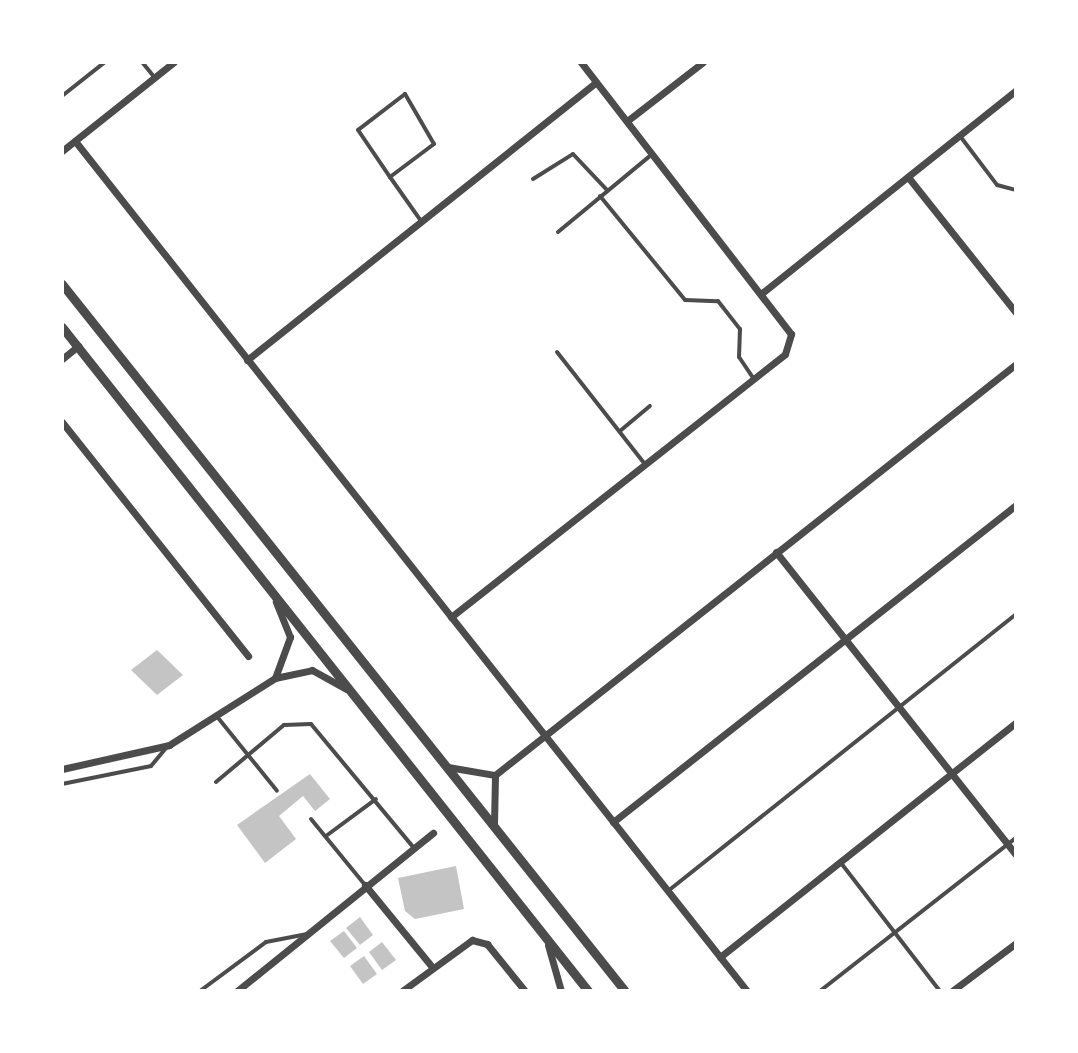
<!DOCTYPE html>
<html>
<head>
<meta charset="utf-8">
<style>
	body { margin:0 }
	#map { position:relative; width:1078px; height:1053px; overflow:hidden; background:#fff; font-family:Montserrat,sans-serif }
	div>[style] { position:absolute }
	.building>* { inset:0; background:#c4c4c4 }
	.service>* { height:4px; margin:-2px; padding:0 2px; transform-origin:2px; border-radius:2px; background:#4c4c4c }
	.minor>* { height:7px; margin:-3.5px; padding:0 3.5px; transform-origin:3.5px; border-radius:3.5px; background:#4c4c4c }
	.tertiary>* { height:9px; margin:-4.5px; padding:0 4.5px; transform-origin:4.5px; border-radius:4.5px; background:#4c4c4c }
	span { translate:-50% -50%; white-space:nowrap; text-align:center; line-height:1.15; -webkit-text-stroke:8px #fff; paint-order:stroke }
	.frame { position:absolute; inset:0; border:64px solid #fff; pointer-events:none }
</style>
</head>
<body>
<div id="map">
	<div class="building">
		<div style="clip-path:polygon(157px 650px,183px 675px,157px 695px,131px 670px)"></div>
		<div style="clip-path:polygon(310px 774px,330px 799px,315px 811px,303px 796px,279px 816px,296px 839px,265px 863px,237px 825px)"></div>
		<div style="clip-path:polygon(456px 866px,464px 909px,415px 919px,405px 911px,398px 878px)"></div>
		<div style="clip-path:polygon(360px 917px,373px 935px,360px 945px,346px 928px)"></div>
		<div style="clip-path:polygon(344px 931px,357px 948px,344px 958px,330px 941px)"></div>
		<div style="clip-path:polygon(382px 942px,396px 960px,382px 970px,369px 952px)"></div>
		<div style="clip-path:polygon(364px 956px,377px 974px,363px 984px,350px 966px)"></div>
	</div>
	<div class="service">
		<div style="left:142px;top:62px;width:21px;rotate:51deg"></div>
		<div style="left:62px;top:96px;width:55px;rotate:-38.3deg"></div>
		<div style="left:960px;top:136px;width:61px;rotate:52.9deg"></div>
		<div style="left:997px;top:185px;width:20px;rotate:15deg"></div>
		<div style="left:390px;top:177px;width:55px;rotate:-36.9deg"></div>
		<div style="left:434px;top:144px;width:58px;rotate:-120.1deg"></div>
		<div style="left:405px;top:94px;width:59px;rotate:142.5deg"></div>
		<div style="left:358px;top:130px;width:57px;rotate:55.8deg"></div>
		<div style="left:390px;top:177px;width:54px;rotate:54.8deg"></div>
		<div style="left:533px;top:179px;width:47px;rotate:-32deg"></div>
		<div style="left:573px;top:154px;width:50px;rotate:46.6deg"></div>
		<div style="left:600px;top:196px;width:134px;rotate:50.7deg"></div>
		<div style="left:685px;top:300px;width:33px;rotate:2deg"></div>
		<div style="left:718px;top:301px;width:36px;rotate:52deg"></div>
		<div style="left:740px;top:329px;width:28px;rotate:92deg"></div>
		<div style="left:739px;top:357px;width:27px;rotate:56deg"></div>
		<div style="left:558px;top:232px;width:121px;rotate:-39.6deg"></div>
		<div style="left:557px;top:352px;width:141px;rotate:51.9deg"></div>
		<div style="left:620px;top:431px;width:39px;rotate:-40deg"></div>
		<div style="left:219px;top:719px;width:92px;rotate:51.1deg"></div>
		<div style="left:216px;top:782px;width:89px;rotate:-40deg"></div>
		<div style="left:284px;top:725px;width:27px;rotate:-2deg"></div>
		<div style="left:311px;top:724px;width:160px;rotate:50.3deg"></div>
		<div style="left:62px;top:784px;width:91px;rotate:-11.4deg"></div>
		<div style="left:151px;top:766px;width:26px;rotate:-50deg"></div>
		<div style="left:311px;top:819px;width:85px;rotate:50.7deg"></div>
		<div style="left:326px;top:836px;width:62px;rotate:-36.5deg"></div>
		<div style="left:841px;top:863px;width:162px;rotate:52.3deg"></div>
		<div style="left:668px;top:891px;width:445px;rotate:-38.5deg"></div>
		<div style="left:200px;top:991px;width:82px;rotate:-36.6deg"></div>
		<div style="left:266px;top:942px;width:42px;rotate:-11deg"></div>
		<div style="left:820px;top:991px;width:249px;rotate:-38deg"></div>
	</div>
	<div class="minor">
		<div style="left:627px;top:121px;width:96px;rotate:-37.8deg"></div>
		<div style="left:75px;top:141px;width:1084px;rotate:51.67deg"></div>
		<div style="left:62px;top:151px;width:143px;rotate:-38.5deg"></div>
		<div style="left:908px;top:177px;width:174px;rotate:51.5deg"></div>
		<div style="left:762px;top:293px;width:325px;rotate:-38.6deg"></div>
		<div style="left:62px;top:359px;width:21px;rotate:-39deg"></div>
		<div style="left:247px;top:360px;width:446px;rotate:-38.5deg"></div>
		<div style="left:62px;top:422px;width:299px;rotate:51.5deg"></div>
		<div style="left:776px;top:552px;width:387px;rotate:51.6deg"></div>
		<div style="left:451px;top:617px;width:425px;rotate:-38.2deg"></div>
		<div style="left:785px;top:354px;width:21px;rotate:-73deg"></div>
		<div style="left:791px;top:334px;width:344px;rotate:-127.7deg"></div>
		<div style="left:275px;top:678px;width:44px;rotate:-69.9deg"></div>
		<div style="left:290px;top:637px;width:38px;rotate:-112deg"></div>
		<div style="left:448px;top:767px;width:48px;rotate:9.7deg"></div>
		<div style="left:495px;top:775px;width:664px;rotate:-38.27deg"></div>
		<div style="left:62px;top:769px;width:110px;rotate:-12.6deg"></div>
		<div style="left:169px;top:745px;width:125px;rotate:-32.3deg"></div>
		<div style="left:275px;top:678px;width:38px;rotate:-12deg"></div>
		<div style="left:312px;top:670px;width:39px;rotate:29deg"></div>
		<div style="left:613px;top:822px;width:513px;rotate:-38.19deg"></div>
		<div style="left:494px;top:824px;width:49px;rotate:-88.8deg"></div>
		<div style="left:365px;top:885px;width:106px;rotate:50.7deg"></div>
		<div style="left:548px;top:945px;width:48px;rotate:74.2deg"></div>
		<div style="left:720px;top:957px;width:378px;rotate:-38.4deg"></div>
		<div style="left:237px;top:991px;width:252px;rotate:-38.9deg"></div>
		<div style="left:402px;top:991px;width:87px;rotate:-36.1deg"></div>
		<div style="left:472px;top:940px;width:16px;rotate:15deg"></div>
		<div style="left:487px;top:944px;width:60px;rotate:51deg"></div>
		<div style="left:952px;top:991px;width:80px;rotate:-36.9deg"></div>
	</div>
	<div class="tertiary">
		<div style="left:62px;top:284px;width:904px;rotate:51.47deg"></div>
		<div style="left:62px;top:327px;width:847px;rotate:51.61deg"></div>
	</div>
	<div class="frame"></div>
</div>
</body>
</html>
